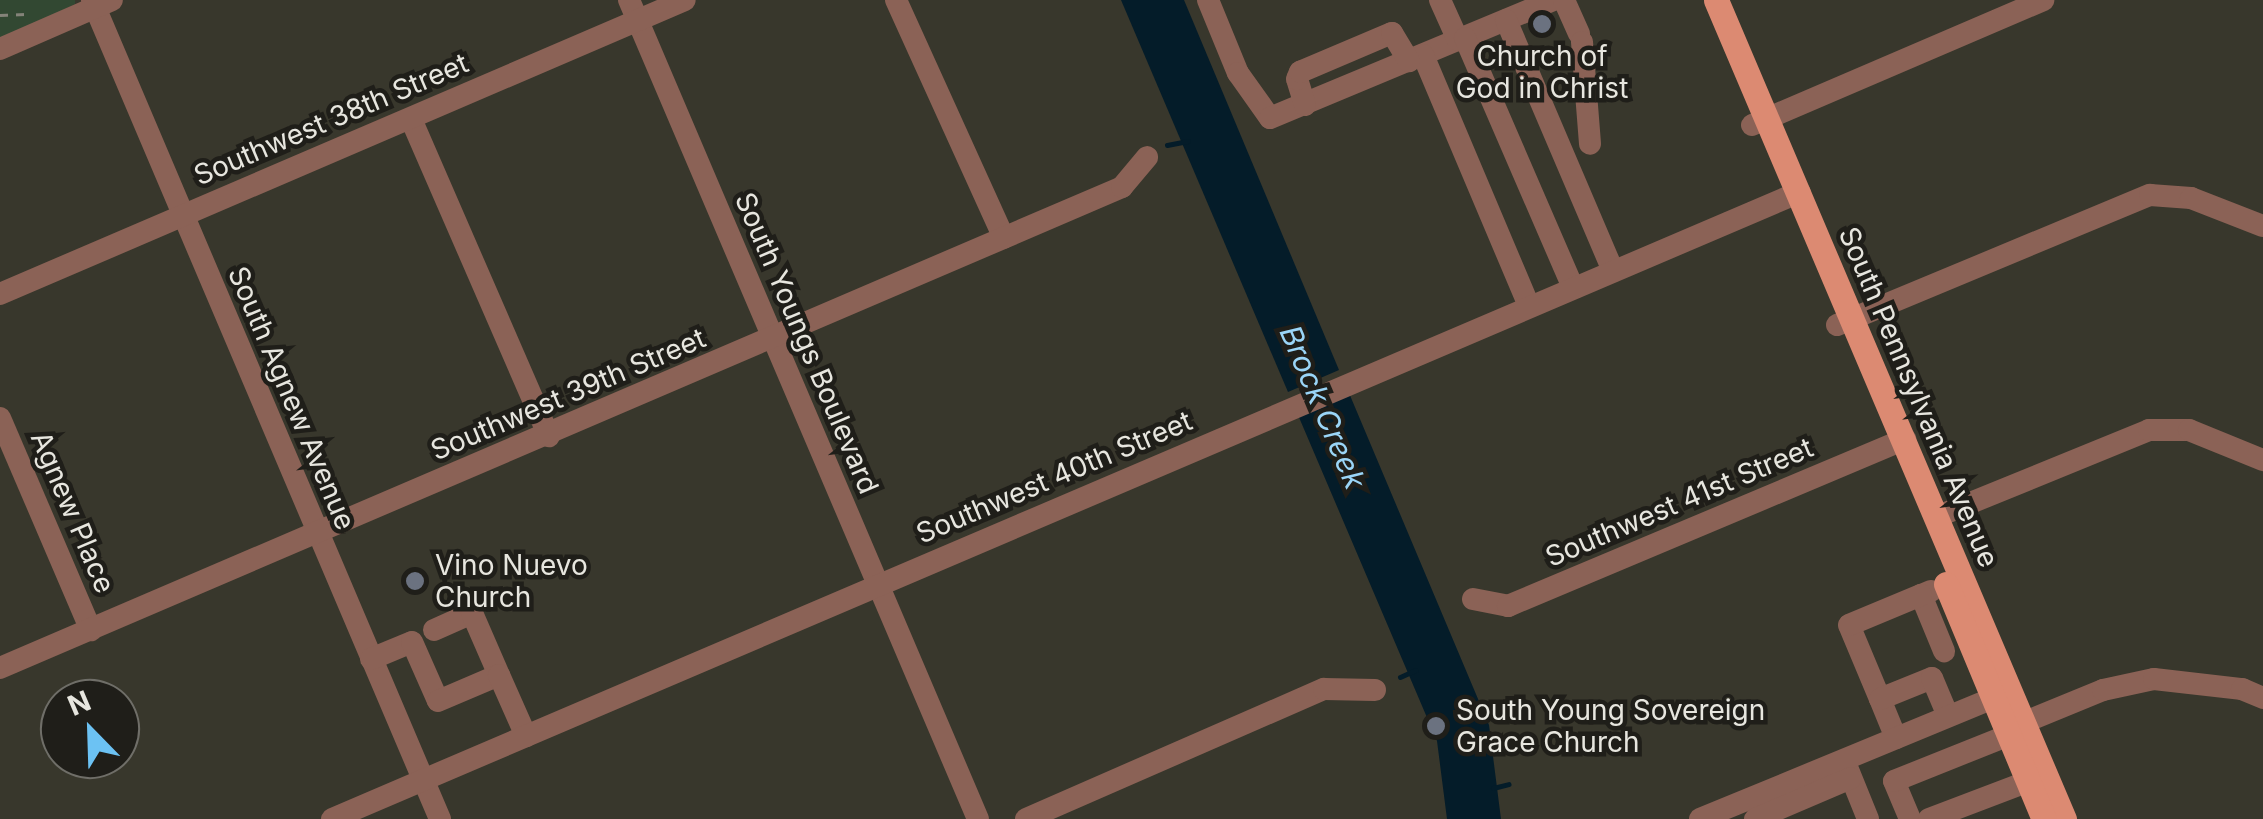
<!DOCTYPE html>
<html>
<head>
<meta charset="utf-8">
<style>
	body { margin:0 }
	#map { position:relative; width:2263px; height:819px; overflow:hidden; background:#38372c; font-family:Inter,sans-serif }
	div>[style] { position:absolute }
	.green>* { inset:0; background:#324832 }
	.water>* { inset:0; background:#041c29 }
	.stream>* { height:5px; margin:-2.5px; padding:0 2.5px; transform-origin:2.5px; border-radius:2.5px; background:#041c29 }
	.path>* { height:2.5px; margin-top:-1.25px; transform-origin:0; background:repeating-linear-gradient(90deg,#848379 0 8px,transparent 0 16px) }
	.minor>* { height:22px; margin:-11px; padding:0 11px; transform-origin:11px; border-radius:11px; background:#8b6256 }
	.major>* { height:25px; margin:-12.5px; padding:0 12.5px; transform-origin:12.5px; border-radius:12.5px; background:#dc8a72 }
	.dots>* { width:28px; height:28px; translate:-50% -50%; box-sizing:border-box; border:5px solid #1f1e19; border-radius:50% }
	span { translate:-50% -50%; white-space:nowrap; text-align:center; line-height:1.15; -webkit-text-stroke:9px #1f1e19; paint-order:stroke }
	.poi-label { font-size:28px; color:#e7e6df }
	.left { translate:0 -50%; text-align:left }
	.street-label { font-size:28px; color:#e7e6df }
	.water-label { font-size:30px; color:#9ad5f7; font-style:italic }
	.north { position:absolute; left:40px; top:679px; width:100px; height:100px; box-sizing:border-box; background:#1f1e19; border:2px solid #6f6e68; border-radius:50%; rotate:337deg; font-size:28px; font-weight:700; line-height:40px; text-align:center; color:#e7e6df }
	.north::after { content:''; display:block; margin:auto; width:35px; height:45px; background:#6cc2f3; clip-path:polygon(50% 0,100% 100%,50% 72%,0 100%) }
</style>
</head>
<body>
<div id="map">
	<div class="green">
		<div style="clip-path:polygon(0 0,75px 0,75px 4px,0 42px)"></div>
	</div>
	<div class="water">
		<div style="clip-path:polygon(1121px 0,1184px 0,1339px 370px,1288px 392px)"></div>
		<div style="clip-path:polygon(1349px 393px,1489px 725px,1501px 819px,1447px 819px,1437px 741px,1298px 415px)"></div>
	</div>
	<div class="stream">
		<div style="left:1167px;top:145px;width:21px;rotate:-11deg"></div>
		<div style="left:1400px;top:677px;width:17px;rotate:-24deg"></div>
		<div style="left:1493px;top:788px;width:16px;rotate:-14deg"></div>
	</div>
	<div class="path">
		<div style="left:0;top:15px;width:26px;rotate:-2deg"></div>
	</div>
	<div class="minor">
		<div style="left:92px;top:0;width:890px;rotate:66.98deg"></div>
		<div style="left:629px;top:0;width:890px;rotate:66.92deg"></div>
		<div style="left:896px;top:0;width:261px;rotate:65.6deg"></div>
		<div style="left:1208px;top:0;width:79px;rotate:67.7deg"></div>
		<div style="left:1238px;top:73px;width:55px;rotate:54.6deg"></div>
		<div style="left:1270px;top:118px;width:308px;rotate:-22.6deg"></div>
		<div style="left:1440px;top:0;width:44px;rotate:65.8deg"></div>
		<div style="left:1564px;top:0;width:37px;rotate:66deg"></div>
		<div style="left:1506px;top:20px;width:273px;rotate:66.9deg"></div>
		<div style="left:1465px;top:38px;width:272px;rotate:66.6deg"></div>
		<div style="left:1582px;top:42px;width:102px;rotate:85.5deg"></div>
		<div style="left:0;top:49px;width:122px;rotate:-23.6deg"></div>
		<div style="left:1423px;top:55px;width:272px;rotate:67.1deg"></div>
		<div style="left:1305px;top:105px;width:27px;rotate:-107deg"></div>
		<div style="left:1297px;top:79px;width:8px;rotate:-67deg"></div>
		<div style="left:1300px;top:72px;width:100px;rotate:-23deg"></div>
		<div style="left:1392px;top:33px;width:33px;rotate:59deg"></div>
		<div style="left:411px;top:119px;width:346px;rotate:66.5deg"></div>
		<div style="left:1752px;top:125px;width:317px;rotate:-23.2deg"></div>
		<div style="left:0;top:294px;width:745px;rotate:-23.23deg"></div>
		<div style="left:1837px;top:325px;width:339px;rotate:-22.6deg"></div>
		<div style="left:2150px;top:195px;width:41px;rotate:4.2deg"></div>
		<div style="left:2191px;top:198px;width:77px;rotate:21.3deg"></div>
		<div style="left:0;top:418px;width:231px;rotate:66.8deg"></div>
		<div style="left:1936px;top:517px;width:230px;rotate:-22.2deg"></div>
		<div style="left:2149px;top:430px;width:40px"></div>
		<div style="left:2189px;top:430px;width:80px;rotate:22.1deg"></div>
		<div style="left:1931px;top:591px;width:11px;rotate:158deg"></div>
		<div style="left:1921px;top:595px;width:61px;rotate:67.7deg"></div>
		<div style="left:1473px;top:599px;width:36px;rotate:11deg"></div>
		<div style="left:1508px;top:606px;width:431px;rotate:-22.8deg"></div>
		<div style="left:434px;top:630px;width:42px;rotate:-24.1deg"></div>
		<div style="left:472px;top:613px;width:68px;rotate:66.5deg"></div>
		<div style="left:371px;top:659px;width:44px;rotate:-22.5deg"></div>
		<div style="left:412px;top:642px;width:64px;rotate:66.2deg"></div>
		<div style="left:438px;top:701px;width:66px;rotate:-23.1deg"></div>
		<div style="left:499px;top:675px;width:67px;rotate:66.1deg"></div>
		<div style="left:0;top:668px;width:1221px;rotate:-23.2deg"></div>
		<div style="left:1122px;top:187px;width:39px;rotate:-50deg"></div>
		<div style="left:1880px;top:699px;width:80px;rotate:-112.7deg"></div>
		<div style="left:1849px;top:625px;width:78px;rotate:-22.6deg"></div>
		<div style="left:1896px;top:738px;width:42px;rotate:-112.3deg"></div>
		<div style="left:1880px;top:699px;width:56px;rotate:-22deg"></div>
		<div style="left:1932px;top:678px;width:41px;rotate:67.2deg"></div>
		<div style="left:1847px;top:767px;width:56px;rotate:68deg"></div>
		<div style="left:332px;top:819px;width:1596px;rotate:-23.13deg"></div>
		<div style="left:1026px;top:819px;width:325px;rotate:-23.6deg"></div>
		<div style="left:1324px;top:689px;width:51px;rotate:1.1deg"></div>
		<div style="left:1700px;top:819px;width:317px;rotate:-22.4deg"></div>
		<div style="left:1993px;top:698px;width:40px;rotate:37deg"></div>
		<div style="left:2025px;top:722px;width:84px;rotate:-22.3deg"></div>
		<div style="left:2103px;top:690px;width:52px;rotate:-12.2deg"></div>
		<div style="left:2154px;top:679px;width:89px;rotate:6.5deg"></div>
		<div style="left:2242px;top:689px;width:23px;rotate:23deg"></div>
		<div style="left:1755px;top:819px;width:104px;rotate:-23.1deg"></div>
		<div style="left:1910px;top:819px;width:41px;rotate:-112.8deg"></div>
		<div style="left:1894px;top:781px;width:124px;rotate:-21.8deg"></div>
		<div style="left:1929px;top:819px;width:107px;rotate:-20.8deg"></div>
	</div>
	<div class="major">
		<div style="left:1716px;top:0;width:890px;rotate:66.98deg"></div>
		<div style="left:1946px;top:584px;width:255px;rotate:67.4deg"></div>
	</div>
	<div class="dots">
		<div style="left:1542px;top:24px;background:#6b7280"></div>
		<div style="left:415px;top:581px;background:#6b7280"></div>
		<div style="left:1436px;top:726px;background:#6b7280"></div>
	</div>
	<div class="poi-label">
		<span style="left:1542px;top:72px">Church of<br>God in Christ</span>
		<span class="left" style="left:435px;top:581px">Vino Nuevo<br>Church</span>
		<span class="left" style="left:1456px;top:726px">South Young Sovereign<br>Grace Church</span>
	</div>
	<div class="street-label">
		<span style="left:331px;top:119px;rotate:-23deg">Southwest 38th Street</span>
		<span style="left:807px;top:343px;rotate:67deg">South Youngs Boulevard</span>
		<span style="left:568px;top:394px;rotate:-23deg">Southwest 39th Street</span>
		<span style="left:1919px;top:397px;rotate:67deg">South Pennsylvania Avenue</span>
		<span style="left:292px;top:398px;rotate:67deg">South Agnew Avenue</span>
		<span style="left:1054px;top:477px;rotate:-23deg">Southwest 40th Street</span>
		<span style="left:1679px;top:502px;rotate:-23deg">Southwest 41st Street</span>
		<span style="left:73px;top:512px;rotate:67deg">Agnew Place</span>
	</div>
	<div class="water-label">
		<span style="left:1323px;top:407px;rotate:67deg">Brock Creek</span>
	</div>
	<div class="north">N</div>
</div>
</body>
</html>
